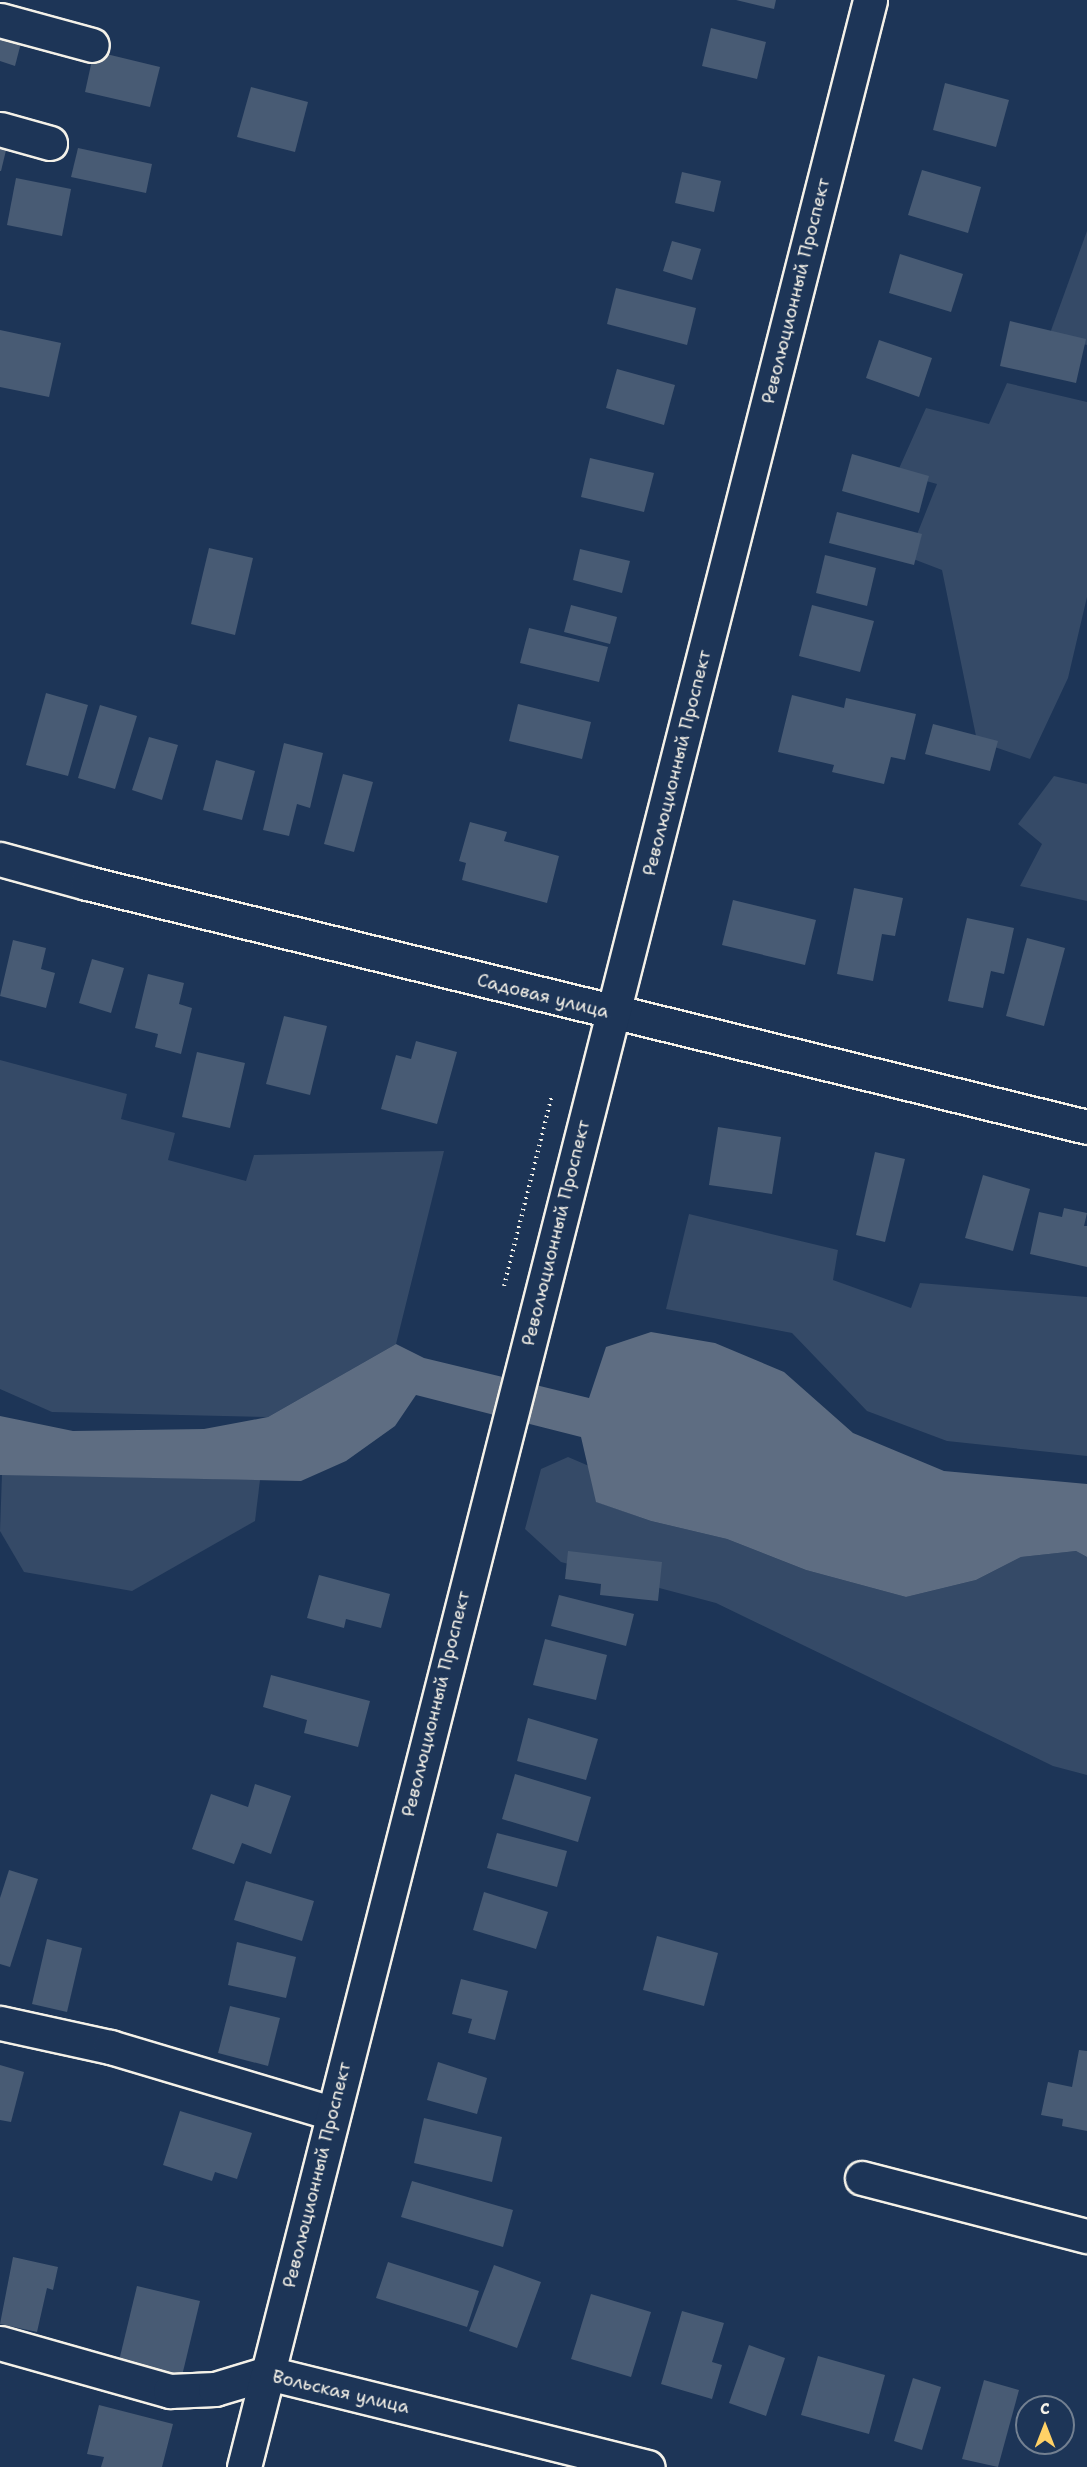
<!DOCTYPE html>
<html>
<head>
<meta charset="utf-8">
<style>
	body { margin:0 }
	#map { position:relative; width:1087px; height:2467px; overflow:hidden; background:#1d3557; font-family:"Shantell Sans",sans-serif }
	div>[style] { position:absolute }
	.green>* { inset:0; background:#354a67 }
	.water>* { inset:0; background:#5e6d82 }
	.building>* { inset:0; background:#485b74 }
	.path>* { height:4px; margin-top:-2px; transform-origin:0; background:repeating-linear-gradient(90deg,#f4f1e8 0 1.5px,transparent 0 6px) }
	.roads { filter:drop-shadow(2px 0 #f4f1e8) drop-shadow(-2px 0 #f4f1e8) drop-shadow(0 2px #f4f1e8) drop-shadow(0 -2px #f4f1e8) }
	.minor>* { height:33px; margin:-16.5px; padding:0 16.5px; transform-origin:16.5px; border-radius:16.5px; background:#1d3557 }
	span { translate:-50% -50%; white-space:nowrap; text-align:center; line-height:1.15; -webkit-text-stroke:5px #1d3557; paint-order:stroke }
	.street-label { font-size:18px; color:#f4f1e8 }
	.north { position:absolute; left:1015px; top:2395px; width:60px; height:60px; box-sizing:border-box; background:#1d3557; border:2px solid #738091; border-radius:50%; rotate:0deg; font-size:16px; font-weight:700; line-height:24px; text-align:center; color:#f4f1e8 }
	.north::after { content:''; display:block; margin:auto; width:21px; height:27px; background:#ffd166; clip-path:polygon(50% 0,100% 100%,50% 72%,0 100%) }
</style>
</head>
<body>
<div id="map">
	<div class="green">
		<div style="clip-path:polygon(1087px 231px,1087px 345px,1049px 336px)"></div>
		<div style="clip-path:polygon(1007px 383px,1087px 402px,1087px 597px,1068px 678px,1030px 759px,977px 741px,942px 570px,908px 557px,937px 484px,897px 473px,926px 408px,989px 424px)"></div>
		<div style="clip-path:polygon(1054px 776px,1087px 784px,1087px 901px,1020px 886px,1042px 844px,1018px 824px)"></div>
		<div style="clip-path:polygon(0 1060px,127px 1094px,121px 1119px,175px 1133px,168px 1160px,246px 1181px,254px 1155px,444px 1151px,396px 1344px,268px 1417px,52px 1412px,0 1389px)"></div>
		<div style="clip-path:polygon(689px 1214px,838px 1250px,833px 1280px,911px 1308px,920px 1283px,1087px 1297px,1087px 1456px,947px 1441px,867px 1411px,792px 1333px,666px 1309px)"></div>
		<div style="clip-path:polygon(568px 1457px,589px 1466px,597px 1502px,651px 1521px,727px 1539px,806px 1570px,906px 1597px,976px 1580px,1021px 1557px,1076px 1551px,1087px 1557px,1087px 1775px,1053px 1766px,716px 1603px,561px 1562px,525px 1529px,541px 1469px)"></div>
		<div style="clip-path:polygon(2px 1474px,260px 1480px,255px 1521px,132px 1591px,24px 1572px,0 1531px)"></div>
	</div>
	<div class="water">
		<div style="clip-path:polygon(651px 1332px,715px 1343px,784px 1372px,853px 1433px,944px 1471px,1087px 1484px,1087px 1557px,1076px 1551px,1021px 1557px,976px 1580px,906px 1597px,806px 1570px,727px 1539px,651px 1521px,596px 1502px,581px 1437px,416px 1395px,395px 1426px,346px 1461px,301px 1481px,0 1475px,0 1416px,73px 1431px,204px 1429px,268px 1417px,396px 1344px,424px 1358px,589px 1398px,606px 1347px)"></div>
	</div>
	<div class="building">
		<div style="clip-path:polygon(736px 0,776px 0,774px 9px)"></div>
		<div style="clip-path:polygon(711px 28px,766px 42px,757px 79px,702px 66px)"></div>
		<div style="clip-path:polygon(0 33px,22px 39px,15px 66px,0 61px)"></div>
		<div style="clip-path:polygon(94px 51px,160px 67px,150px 107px,85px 92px)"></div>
		<div style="clip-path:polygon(945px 83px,1009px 100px,996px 147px,933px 130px)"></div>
		<div style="clip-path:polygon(251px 87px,308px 102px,295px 152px,237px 137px)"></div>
		<div style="clip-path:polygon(0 140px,8px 142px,1px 171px,0 171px)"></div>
		<div style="clip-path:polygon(78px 148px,152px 164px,146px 193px,71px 177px)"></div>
		<div style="clip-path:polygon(922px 170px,981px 187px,968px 233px,908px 215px)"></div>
		<div style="clip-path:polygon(682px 172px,721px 181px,714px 212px,675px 203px)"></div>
		<div style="clip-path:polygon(16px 178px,71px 189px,62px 236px,7px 225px)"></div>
		<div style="clip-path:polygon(672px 241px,701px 249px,692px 280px,663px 271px)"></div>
		<div style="clip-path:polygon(900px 254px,963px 274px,951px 312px,889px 293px)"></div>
		<div style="clip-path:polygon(616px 288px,696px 308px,687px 345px,607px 324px)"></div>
		<div style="clip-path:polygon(1010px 321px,1086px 339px,1076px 383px,1000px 366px)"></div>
		<div style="clip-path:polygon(0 330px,61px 343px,49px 397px,0 387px)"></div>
		<div style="clip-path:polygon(879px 340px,932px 358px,919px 397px,866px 378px)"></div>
		<div style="clip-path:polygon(617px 369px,675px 385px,664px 425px,606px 408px)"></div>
		<div style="clip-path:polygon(852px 454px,929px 476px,919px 513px,842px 491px)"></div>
		<div style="clip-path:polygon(590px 458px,654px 473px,644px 512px,581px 497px)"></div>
		<div style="clip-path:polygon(837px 512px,922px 534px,914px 565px,829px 543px)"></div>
		<div style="clip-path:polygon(209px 548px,253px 558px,235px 635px,191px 624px)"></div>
		<div style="clip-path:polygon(580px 549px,630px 561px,622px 593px,573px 580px)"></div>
		<div style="clip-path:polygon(825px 555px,876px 568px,867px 606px,816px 593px)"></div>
		<div style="clip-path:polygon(571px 605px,617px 617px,610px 644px,564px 632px)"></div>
		<div style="clip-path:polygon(812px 605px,874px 621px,860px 672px,799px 656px)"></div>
		<div style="clip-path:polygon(529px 628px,608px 647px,599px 682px,520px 663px)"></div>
		<div style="clip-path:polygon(46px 693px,88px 705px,68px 776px,26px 765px)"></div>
		<div style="clip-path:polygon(792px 695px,844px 708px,846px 698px,916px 714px,905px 760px,891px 757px,884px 784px,832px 772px,834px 765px,778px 752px)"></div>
		<div style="clip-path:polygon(518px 704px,591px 722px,582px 759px,509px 741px)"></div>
		<div style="clip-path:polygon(100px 705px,137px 716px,115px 789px,78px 778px)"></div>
		<div style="clip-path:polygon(933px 724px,998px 741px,990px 771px,925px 754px)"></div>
		<div style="clip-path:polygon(149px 737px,178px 745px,162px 800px,132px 790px)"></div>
		<div style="clip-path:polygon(284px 743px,323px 753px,310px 808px,297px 804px,289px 836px,263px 830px)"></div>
		<div style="clip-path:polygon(216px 760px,255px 771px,242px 820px,203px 810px)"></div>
		<div style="clip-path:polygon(343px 774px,373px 782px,354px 852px,324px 844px)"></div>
		<div style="clip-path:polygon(470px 822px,507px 832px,504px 841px,559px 856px,547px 903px,462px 880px,466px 863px,459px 861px)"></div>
		<div style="clip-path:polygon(854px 888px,903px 898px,895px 936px,882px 934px,873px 981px,837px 974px)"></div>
		<div style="clip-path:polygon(733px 900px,816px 920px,805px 965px,722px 945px)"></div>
		<div style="clip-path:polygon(967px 918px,1014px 928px,1004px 974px,991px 971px,983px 1008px,948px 1001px)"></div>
		<div style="clip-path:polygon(1027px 938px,1065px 948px,1044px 1026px,1006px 1016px)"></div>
		<div style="clip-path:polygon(13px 940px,46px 948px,41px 969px,55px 973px,46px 1008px,0 996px)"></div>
		<div style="clip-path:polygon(92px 959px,124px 968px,111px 1013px,79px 1003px)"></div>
		<div style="clip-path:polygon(148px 974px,184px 983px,179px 1004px,192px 1008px,181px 1054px,155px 1047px,158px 1034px,135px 1028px)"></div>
		<div style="clip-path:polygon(284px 1016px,327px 1026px,310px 1095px,266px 1084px)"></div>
		<div style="clip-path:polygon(416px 1041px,457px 1052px,437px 1124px,381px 1109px,396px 1055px,411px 1059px)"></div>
		<div style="clip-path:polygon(197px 1052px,245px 1063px,230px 1128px,182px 1117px)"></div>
		<div style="clip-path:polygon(718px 1127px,781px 1137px,772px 1194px,709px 1185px)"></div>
		<div style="clip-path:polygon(875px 1152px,905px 1159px,885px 1242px,856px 1235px)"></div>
		<div style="clip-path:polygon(983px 1175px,1030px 1189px,1013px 1251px,965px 1238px)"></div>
		<div style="clip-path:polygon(1064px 1208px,1087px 1213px,1084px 1226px,1087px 1226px,1087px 1267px,1030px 1254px,1039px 1212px,1062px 1217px)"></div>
		<div style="clip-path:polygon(568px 1551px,662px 1562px,658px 1601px,600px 1595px,601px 1584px,565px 1579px)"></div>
		<div style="clip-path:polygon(319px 1575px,390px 1594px,381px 1628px,346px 1619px,344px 1628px,307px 1618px)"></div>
		<div style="clip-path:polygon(559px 1595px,634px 1614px,626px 1646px,551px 1626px)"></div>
		<div style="clip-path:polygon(545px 1639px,607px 1655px,596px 1700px,533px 1685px)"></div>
		<div style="clip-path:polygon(271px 1675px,370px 1701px,358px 1747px,304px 1733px,307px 1720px,263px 1707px)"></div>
		<div style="clip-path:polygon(528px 1718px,598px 1739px,586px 1780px,517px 1761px)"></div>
		<div style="clip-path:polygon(515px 1774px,591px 1797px,578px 1842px,502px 1819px)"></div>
		<div style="clip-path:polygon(255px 1784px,291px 1796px,271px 1854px,242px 1843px,234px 1864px,192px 1849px,211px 1794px,248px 1807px)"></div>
		<div style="clip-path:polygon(497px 1833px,567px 1851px,557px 1887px,487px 1868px)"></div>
		<div style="clip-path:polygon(9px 1870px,38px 1879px,10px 1967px,0 1964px,0 1898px)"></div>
		<div style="clip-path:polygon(246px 1881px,314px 1901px,302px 1941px,234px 1920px)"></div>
		<div style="clip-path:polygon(484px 1892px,548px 1912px,536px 1949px,473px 1930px)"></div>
		<div style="clip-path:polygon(657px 1936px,718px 1953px,704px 2006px,643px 1990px)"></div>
		<div style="clip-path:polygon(47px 1939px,82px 1948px,67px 2012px,32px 2004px)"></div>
		<div style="clip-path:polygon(237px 1942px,296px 1957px,286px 1998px,228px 1985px)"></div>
		<div style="clip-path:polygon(461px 1979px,508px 1991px,495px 2040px,468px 2033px,472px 2019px,452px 2014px)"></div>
		<div style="clip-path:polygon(230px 2006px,280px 2018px,268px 2066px,218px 2053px)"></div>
		<div style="clip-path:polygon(1079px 2050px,1087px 2051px,1087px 2131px,1062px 2126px,1063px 2119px,1041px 2115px,1048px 2082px,1072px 2087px)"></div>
		<div style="clip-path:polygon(438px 2062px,487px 2078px,477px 2114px,427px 2100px)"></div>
		<div style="clip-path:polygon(0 2065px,24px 2072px,11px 2122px,0 2120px)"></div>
		<div style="clip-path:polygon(180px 2111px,252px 2133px,237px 2179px,215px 2172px,212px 2181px,163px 2165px)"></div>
		<div style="clip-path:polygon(424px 2118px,502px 2137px,492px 2182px,414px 2163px)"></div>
		<div style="clip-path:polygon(412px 2181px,513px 2210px,503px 2247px,401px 2217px)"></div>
		<div style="clip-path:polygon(13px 2257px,58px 2267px,53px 2290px,47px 2288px,37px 2332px,0 2324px)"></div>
		<div style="clip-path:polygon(388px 2262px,479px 2291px,467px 2327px,376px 2298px)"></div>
		<div style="clip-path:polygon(494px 2265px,541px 2282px,517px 2348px,469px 2331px)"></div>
		<div style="clip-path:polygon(137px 2286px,200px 2301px,181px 2380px,118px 2365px)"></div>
		<div style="clip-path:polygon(591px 2294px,651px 2312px,631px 2377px,571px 2359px)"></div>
		<div style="clip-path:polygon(682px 2311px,724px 2323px,712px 2362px,722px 2365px,712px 2399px,661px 2384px)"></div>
		<div style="clip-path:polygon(749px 2345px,785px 2358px,766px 2416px,729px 2403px)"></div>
		<div style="clip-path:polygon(818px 2356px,885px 2375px,869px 2434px,801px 2415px)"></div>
		<div style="clip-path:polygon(913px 2378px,941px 2387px,922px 2450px,894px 2441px)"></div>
		<div style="clip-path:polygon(984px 2380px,1019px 2390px,998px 2467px,962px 2459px)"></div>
		<div style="clip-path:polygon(99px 2405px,173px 2424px,162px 2467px,101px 2467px,104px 2457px,87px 2454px)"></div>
	</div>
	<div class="path">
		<div style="left:504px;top:1286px;width:197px;rotate:-75.9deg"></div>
	</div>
	<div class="roads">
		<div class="minor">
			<div style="left:0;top:20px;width:95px;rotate:15.2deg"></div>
			<div style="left:0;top:129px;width:52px;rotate:15.6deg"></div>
			<div style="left:0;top:859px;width:90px;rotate:15.4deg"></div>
			<div style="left:87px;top:883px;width:1029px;rotate:13.71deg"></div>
			<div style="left:0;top:2023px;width:113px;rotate:12.3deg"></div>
			<div style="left:110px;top:2047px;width:232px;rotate:16.6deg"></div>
			<div style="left:862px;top:2178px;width:232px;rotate:14.5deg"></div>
			<div style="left:0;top:2343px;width:177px;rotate:15.8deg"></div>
			<div style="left:170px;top:2391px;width:45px;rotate:-2.5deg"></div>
			<div style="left:215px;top:2389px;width:55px;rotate:-16.8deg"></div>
			<div style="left:268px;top:2373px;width:391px;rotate:13.9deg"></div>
			<div style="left:244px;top:2467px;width:2545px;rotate:-75.76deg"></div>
		</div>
	</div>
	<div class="street-label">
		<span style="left:796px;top:291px;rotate:-76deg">Революционный Проспект</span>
		<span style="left:677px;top:763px;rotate:-76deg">Революционный Проспект</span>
		<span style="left:543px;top:996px;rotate:14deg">Садовая улица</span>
		<span style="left:556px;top:1233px;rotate:-76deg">Революционный Проспект</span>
		<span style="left:436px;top:1704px;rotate:-76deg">Революционный Проспект</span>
		<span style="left:317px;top:2175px;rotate:-76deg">Революционный Проспект</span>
		<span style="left:341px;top:2392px;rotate:13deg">Вольская улица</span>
	</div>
	<div class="north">С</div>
</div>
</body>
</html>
